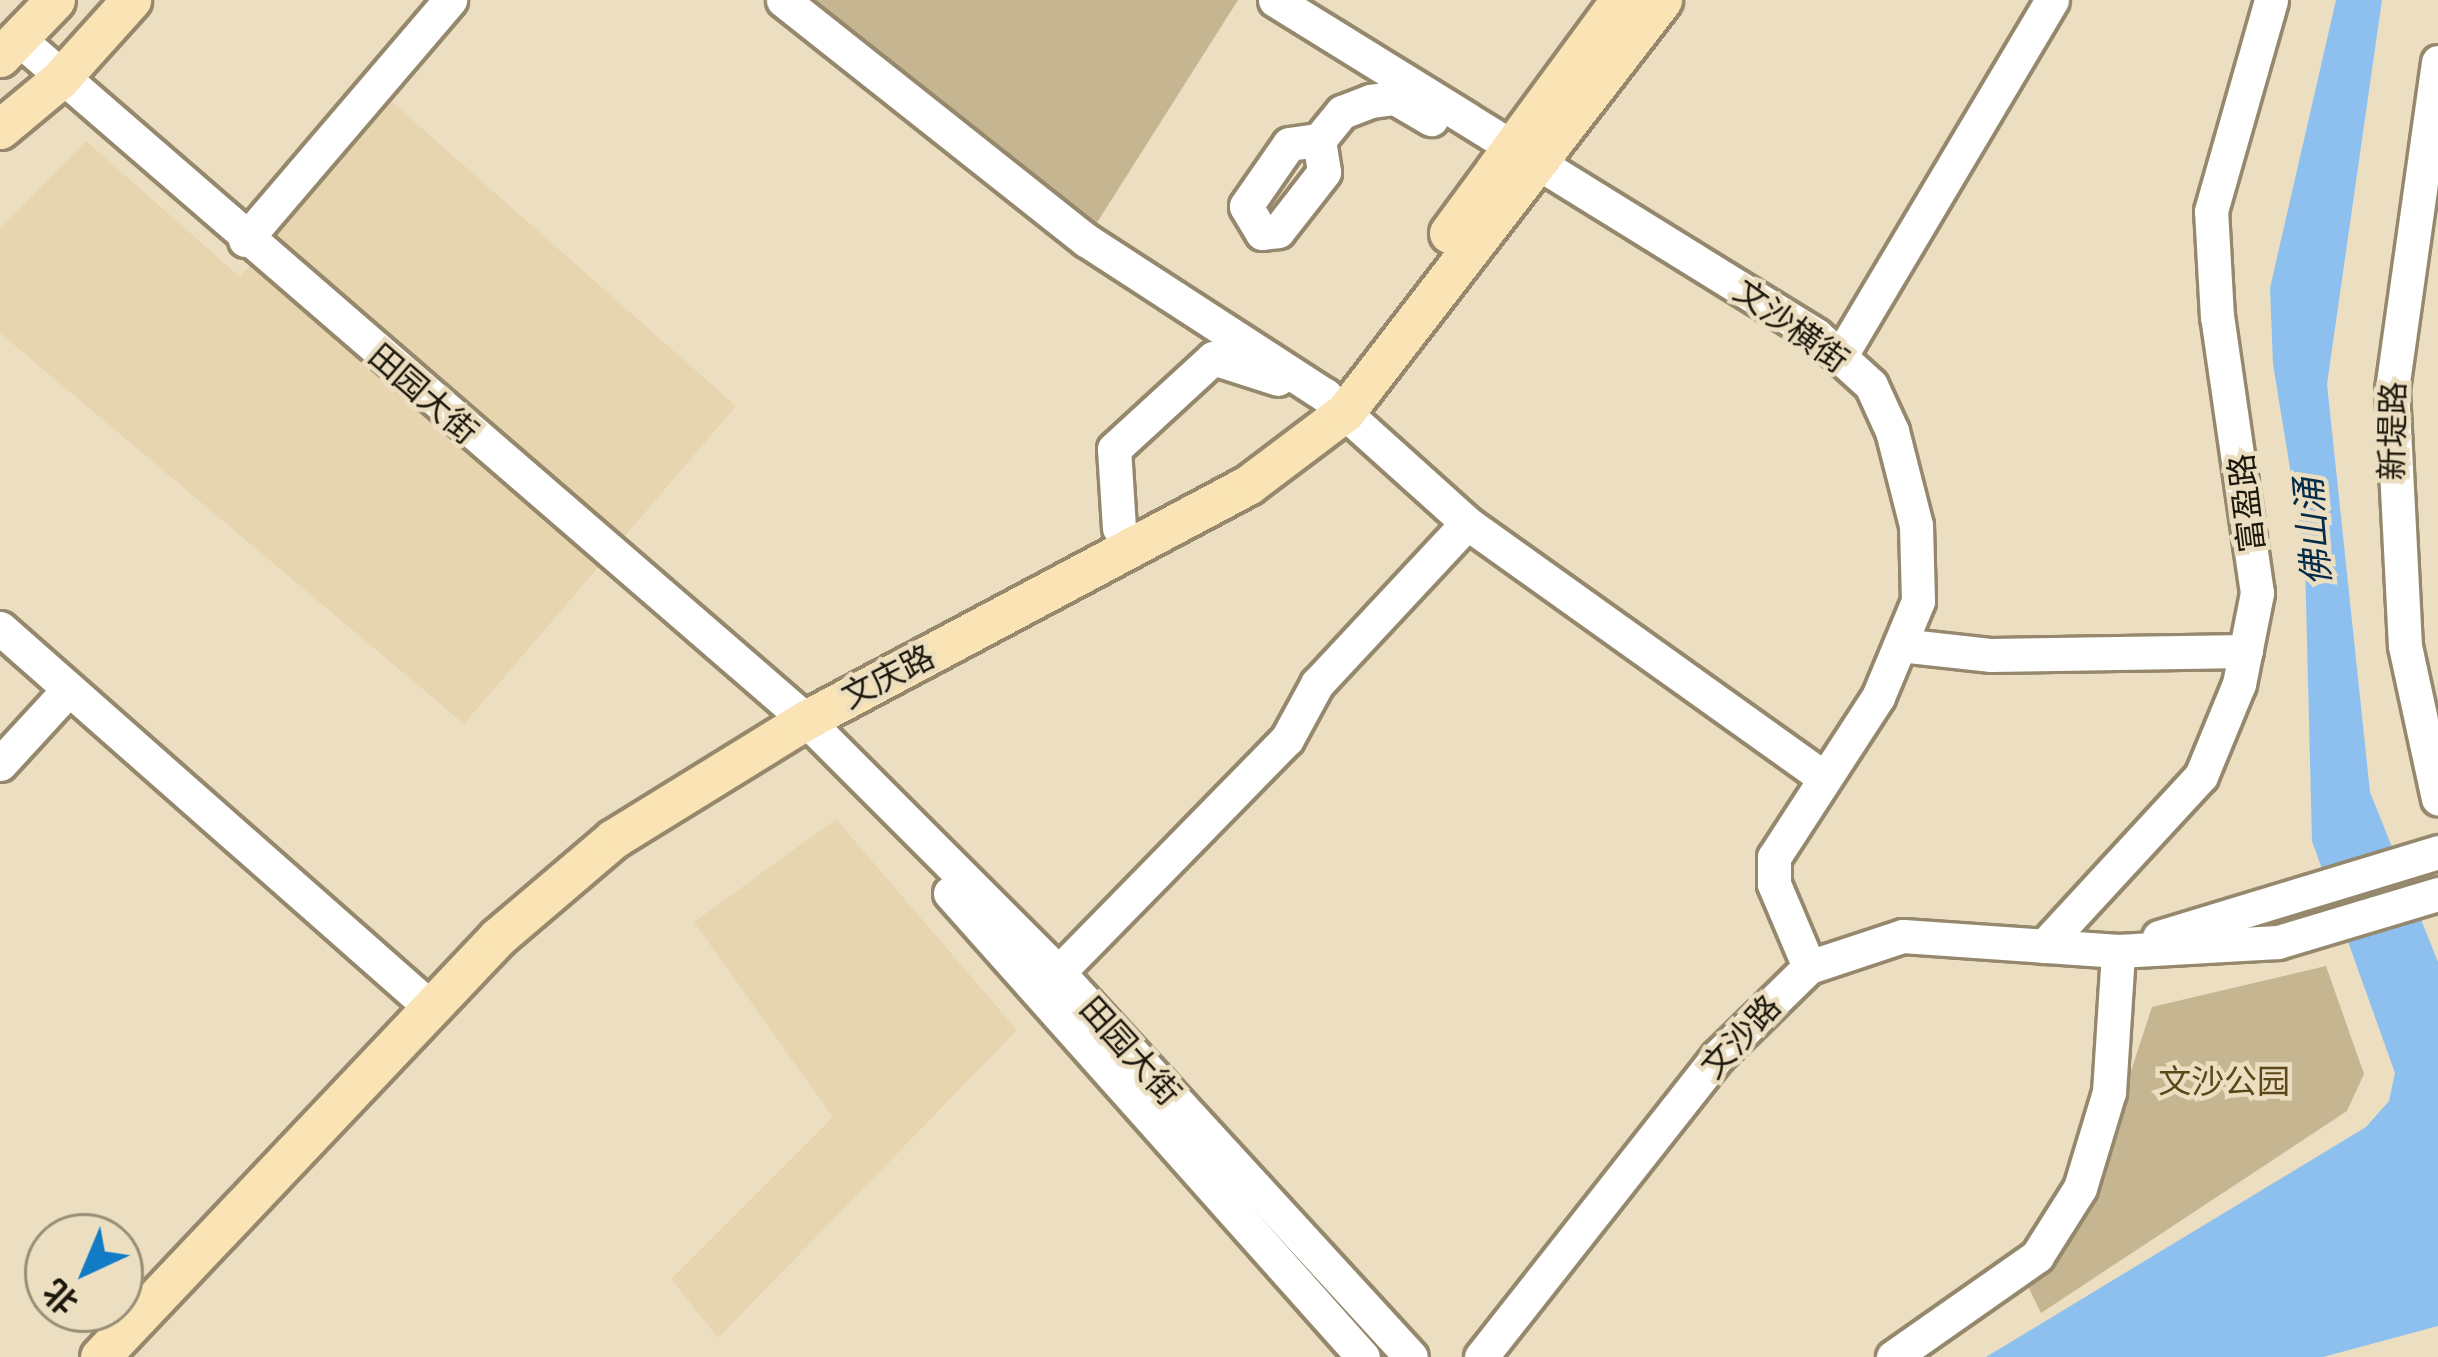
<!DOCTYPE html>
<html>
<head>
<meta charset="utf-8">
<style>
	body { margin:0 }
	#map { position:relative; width:2438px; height:1357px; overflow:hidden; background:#ecdec0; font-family:"DejaVu Sans","Noto Sans SC",sans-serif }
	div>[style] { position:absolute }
	.built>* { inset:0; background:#e7d5b0 }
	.green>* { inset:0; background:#c6b591 }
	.water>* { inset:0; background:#8dc0ef }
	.roads { filter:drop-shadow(3px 0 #95886c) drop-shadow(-3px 0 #95886c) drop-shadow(0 3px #95886c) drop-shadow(0 -3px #95886c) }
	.minor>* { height:33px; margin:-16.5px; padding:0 16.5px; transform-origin:16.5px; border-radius:16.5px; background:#fff }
	.major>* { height:39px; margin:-19.5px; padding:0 19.5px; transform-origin:19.5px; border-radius:19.5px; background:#fae4b5 }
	span { translate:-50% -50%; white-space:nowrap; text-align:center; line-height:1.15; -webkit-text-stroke:9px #ecdec0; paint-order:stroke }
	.street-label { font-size:33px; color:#1d180d }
	.park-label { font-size:33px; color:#5c4819 }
	.water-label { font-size:36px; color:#042b49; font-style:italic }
	.north { position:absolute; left:24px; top:1213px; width:120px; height:120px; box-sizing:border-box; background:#ecdec0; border:3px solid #998f78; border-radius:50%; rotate:224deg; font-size:33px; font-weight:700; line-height:48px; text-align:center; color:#1d180d }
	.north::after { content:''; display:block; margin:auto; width:42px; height:54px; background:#117bc6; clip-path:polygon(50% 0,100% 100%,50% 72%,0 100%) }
</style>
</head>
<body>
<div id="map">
	<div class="built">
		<div style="clip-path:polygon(392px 102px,736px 406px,464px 724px,0 333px,0 229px,86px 141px,240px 277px)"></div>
		<div style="clip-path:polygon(836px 819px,1017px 1030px,718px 1338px,671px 1279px,833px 1117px,694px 922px)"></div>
	</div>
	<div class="green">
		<div style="clip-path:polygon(812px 0,1238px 0,1086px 240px)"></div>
		<div style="clip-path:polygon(2326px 966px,2364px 1074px,2347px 1111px,2041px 1313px,2025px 1280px,2093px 1187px,2152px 1007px)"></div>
	</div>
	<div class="water">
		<div style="clip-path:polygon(2336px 0,2382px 0,2327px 384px,2370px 792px,2438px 962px,2438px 1326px,2323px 1357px,1986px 1357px,2366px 1127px,2389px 1101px,2395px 1073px,2312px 841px,2305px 560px,2273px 364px,2270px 288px)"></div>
	</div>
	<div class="roads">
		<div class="minor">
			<div style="left:783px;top:0;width:387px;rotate:38.4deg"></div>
			<div style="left:1086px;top:240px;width:285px;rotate:33deg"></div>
			<div style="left:1325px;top:395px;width:191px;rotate:42deg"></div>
			<div style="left:1467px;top:523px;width:437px;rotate:35.5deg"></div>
			<div style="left:1275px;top:0;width:636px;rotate:31.77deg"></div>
			<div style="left:1816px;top:335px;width:74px;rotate:42.3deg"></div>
			<div style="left:1871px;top:385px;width:51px;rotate:65.5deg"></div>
			<div style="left:1892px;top:431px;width:97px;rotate:75.7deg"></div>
			<div style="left:1916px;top:525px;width:76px;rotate:88.5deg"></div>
			<div style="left:1918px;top:601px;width:104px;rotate:112.6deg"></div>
			<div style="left:1878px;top:697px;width:191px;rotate:123deg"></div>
			<div style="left:1774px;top:857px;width:27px;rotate:90deg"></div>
			<div style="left:1774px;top:884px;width:90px;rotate:67.1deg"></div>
			<div style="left:20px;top:40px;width:1039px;rotate:40.86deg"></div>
			<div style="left:806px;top:720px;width:356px;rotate:45deg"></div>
			<div style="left:1058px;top:972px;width:522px;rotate:47.48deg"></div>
			<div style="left:2438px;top:62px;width:331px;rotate:98deg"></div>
			<div style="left:2392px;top:390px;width:256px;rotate:87.1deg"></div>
			<div style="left:2405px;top:646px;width:156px;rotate:77.8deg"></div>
			<div style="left:1319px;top:140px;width:32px;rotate:81deg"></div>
			<div style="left:1324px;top:172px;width:75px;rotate:127.9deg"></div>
			<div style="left:1278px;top:231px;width:16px;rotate:173deg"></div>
			<div style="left:1262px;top:233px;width:31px;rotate:-121deg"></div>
			<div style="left:1246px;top:206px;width:75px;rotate:-55.3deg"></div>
			<div style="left:1289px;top:144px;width:30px;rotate:-8deg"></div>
			<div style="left:1319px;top:140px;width:36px;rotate:-51deg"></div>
			<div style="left:1342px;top:112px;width:30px;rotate:-21deg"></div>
			<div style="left:1370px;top:101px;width:25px;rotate:-7deg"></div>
			<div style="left:1395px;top:98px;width:42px;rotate:30.3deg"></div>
			<div style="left:245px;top:240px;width:316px;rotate:-49.5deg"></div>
			<div style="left:1840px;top:357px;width:415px;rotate:-59.3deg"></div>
			<div style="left:1119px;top:528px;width:79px;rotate:-93.6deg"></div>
			<div style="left:1114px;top:449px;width:134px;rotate:-42.6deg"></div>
			<div style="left:1213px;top:358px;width:68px;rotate:17.9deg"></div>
			<div style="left:0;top:628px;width:573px;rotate:41.39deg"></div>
			<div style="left:1900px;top:645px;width:92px;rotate:6.3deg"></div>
			<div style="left:1991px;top:655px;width:255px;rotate:-0.9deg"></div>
			<div style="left:0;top:764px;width:102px;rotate:-47.4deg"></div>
			<div style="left:950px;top:893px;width:621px;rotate:48.33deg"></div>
			<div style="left:2159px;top:937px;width:292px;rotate:-16.9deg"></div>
			<div style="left:2044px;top:946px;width:231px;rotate:-47.3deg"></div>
			<div style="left:2201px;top:776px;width:100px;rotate:-67.6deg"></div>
			<div style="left:2239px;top:684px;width:93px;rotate:-78.8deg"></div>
			<div style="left:2257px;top:593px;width:279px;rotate:-98.2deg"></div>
			<div style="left:2217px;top:317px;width:106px;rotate:-93.2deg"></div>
			<div style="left:2211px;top:211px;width:219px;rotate:-74.1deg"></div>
			<div style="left:1045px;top:986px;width:346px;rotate:-45.6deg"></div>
			<div style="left:1287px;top:739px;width:63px;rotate:-61.4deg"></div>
			<div style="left:1317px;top:684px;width:220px;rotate:-47deg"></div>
			<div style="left:1481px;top:1357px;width:382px;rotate:-51.8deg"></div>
			<div style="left:1717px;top:1057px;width:129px;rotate:-44.4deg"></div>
			<div style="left:1809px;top:967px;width:99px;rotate:-18.3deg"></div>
			<div style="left:1903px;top:936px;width:216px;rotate:4deg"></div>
			<div style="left:2118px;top:951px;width:160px;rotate:-3.2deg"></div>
			<div style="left:2278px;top:942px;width:167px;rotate:-16.7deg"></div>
			<div style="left:1893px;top:1357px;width:176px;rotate:-35deg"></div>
			<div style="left:2037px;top:1256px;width:80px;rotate:-57.7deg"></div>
			<div style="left:2080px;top:1188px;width:100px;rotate:-73.2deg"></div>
			<div style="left:2109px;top:1092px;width:141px;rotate:-86.3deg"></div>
		</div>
		<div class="major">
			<div style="left:0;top:57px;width:79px;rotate:-46deg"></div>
			<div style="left:0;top:129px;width:77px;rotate:-39.7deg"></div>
			<div style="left:59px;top:80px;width:108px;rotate:-48deg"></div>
			<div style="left:1449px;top:233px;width:289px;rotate:-53.7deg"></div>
			<div style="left:100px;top:1357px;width:579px;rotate:-46.54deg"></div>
			<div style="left:498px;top:937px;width:151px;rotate:-40.4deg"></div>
			<div style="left:613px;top:839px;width:227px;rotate:-31.7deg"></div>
			<div style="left:806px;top:720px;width:501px;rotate:-28deg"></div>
			<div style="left:1248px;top:485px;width:121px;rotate:-37deg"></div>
			<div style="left:1345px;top:412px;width:520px;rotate:-52.42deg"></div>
		</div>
	</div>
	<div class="street-label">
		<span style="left:1791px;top:326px;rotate:36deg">文沙横街</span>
		<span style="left:423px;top:394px;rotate:41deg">田园大街</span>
		<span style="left:2393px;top:431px;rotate:-89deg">新堤路</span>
		<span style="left:2247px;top:503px;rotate:-97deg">富盈路</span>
		<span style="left:888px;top:677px;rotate:-27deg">文庆路</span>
		<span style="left:1741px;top:1037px;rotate:-47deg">文沙路</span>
		<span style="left:1130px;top:1051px;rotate:48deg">田园大街</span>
	</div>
	<div class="park-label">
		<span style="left:2224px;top:1082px">文沙公园</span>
	</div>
	<div class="water-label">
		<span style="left:2313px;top:532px;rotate:-95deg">佛山涌</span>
	</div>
	<div class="north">北</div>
</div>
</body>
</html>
